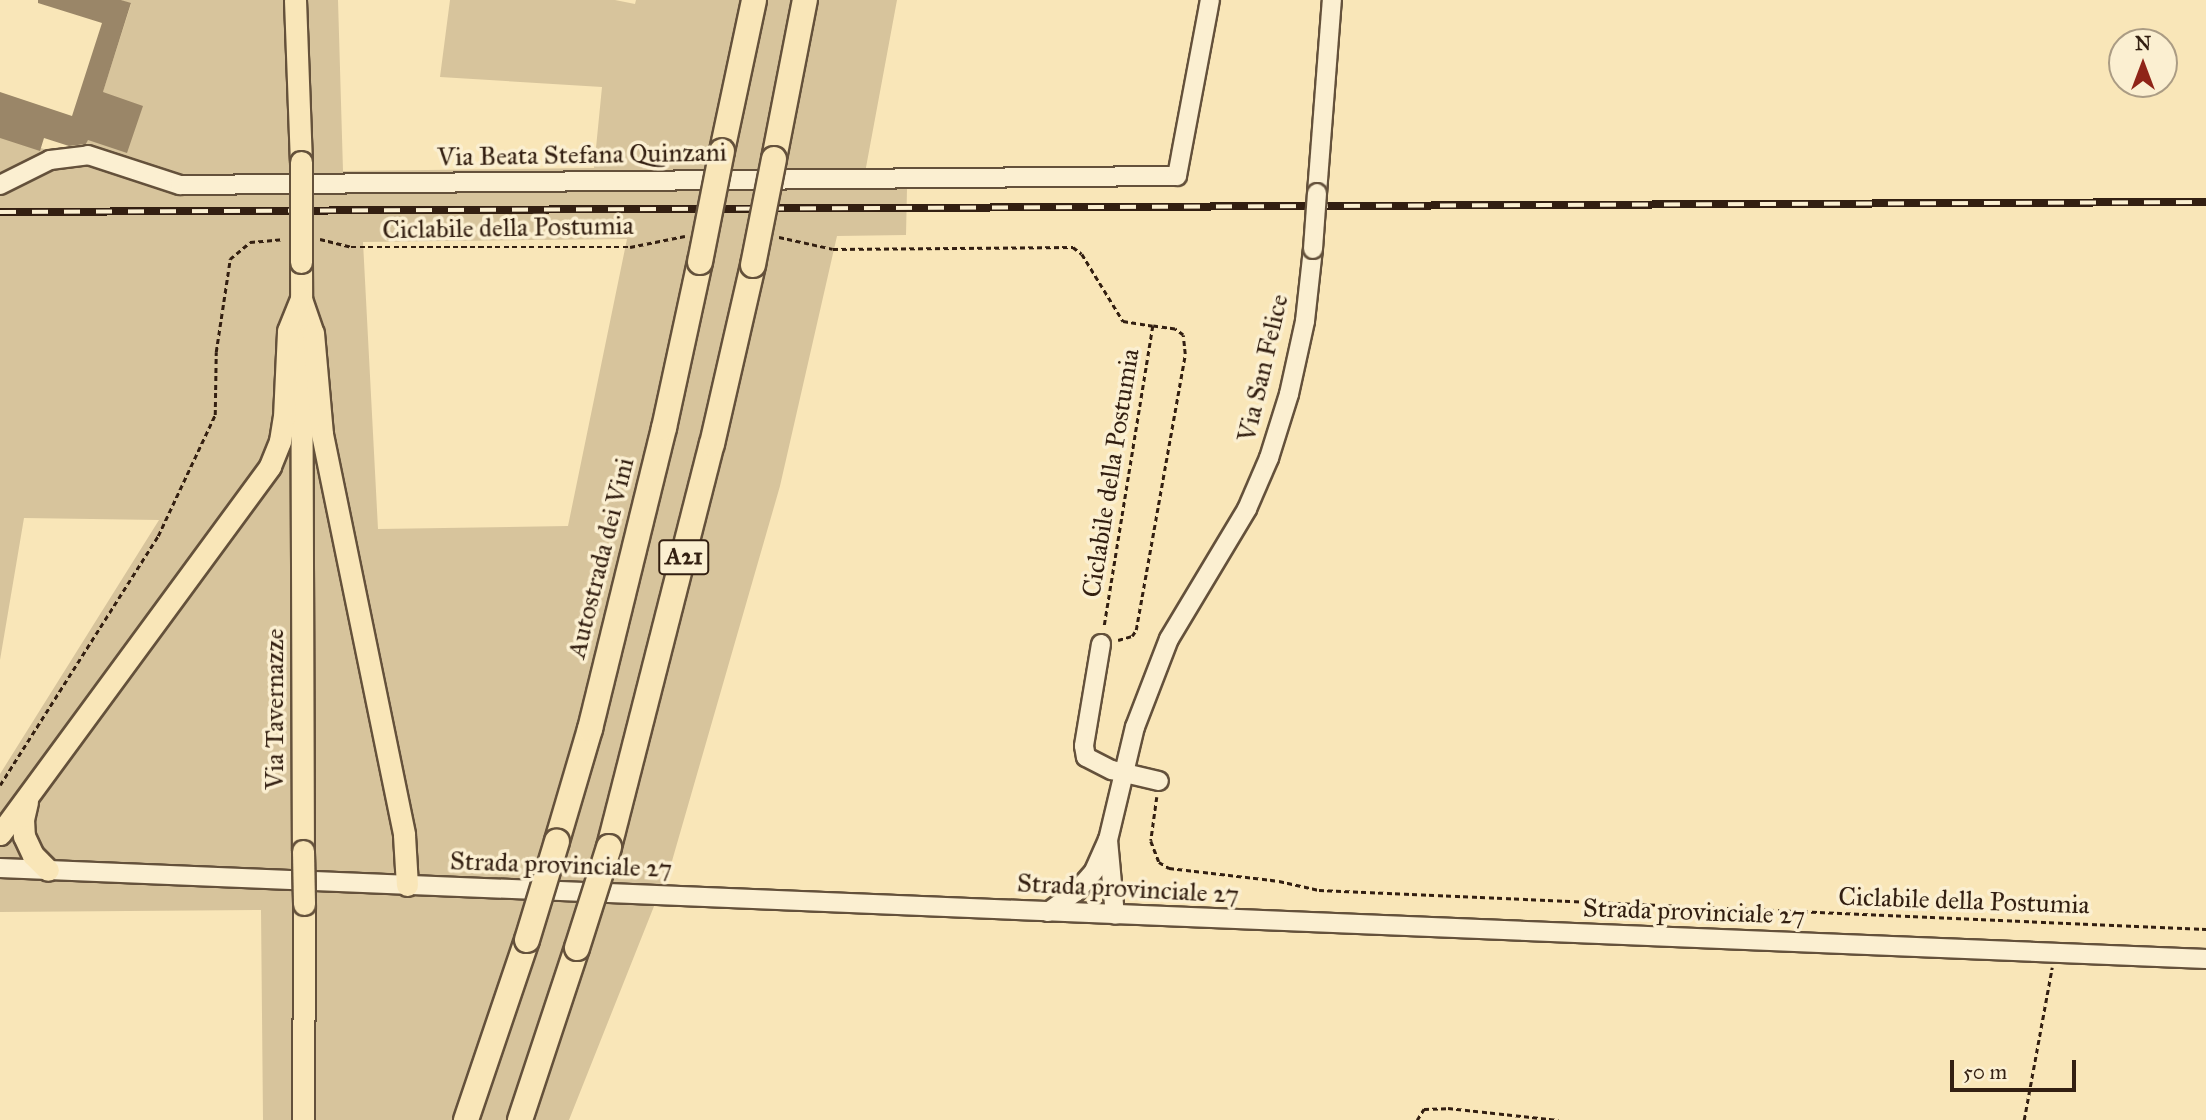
<!DOCTYPE html>
<html>
<head>
<meta charset="utf-8">
<style>
	body { margin:0 }
	#map { position:relative; width:2206px; height:1120px; overflow:hidden; background:#f9e6b8; font-family:"IM FELL Great Primer",serif }
	div>[style] { position:absolute }
	.green>* { inset:0; background:#d7c49c }
	.building>* { inset:0; background:#9a8668 }
	.path>* { height:2.5px; margin-top:-1.25px; transform-origin:0; background:repeating-linear-gradient(90deg,#331f11 0 5px,transparent 0 8.5px) }
	.roads { filter:drop-shadow(2px 0 #64513b) drop-shadow(-2px 0 #64513b) drop-shadow(0 2px #64513b) drop-shadow(0 -2px #64513b) }
	.minor>* { height:18px; margin:-9px; padding:0 9px; transform-origin:9px; border-radius:9px; background:#fbefd1 }
	.major>* { height:21px; margin:-10.5px; padding:0 10.5px; transform-origin:10.5px; border-radius:10.5px; background:#f9e6b8 }
	.highway>* { height:24px; margin:-12px; padding:0 12px; transform-origin:12px; border-radius:12px; background:#f9e6b8 }
	.rail>* { height:8px; margin-top:-4px; transform-origin:0; background:repeating-linear-gradient(90deg,#fbefd1 0 16px,#331f11 0 32px); box-sizing:border-box; border-block:2px solid #331f11 }
	.bridges { filter:drop-shadow(2px 0 #64513b) drop-shadow(-2px 0 #64513b) drop-shadow(0 2px #64513b) drop-shadow(0 -2px #64513b) }
	.minor-bridge>* { height:18px; margin:-9px; padding:0 9px; transform-origin:9px; border-radius:9px; background:#fbefd1 }
	.major-bridge>* { height:21px; margin:-10.5px; padding:0 10.5px; transform-origin:10.5px; border-radius:10.5px; background:#f9e6b8 }
	.highway-bridge>* { height:24px; margin:-12px; padding:0 12px; transform-origin:12px; border-radius:12px; background:#f9e6b8 }
	span { translate:-50% -50%; white-space:nowrap; text-align:center; line-height:1.15; -webkit-text-stroke:7px #fbefd1; paint-order:stroke }
	.shield-label span { padding:2px 5px; background:#fbefd1; border:2px solid; border-radius:5px; -webkit-text-stroke-width:0 }
	.shield-label { font-size:24px; color:#331f11; font-weight:700 }
	.street-label { font-size:26px; color:#331f11 }
	.north { position:absolute; left:2108px; top:28px; width:70px; height:70px; box-sizing:border-box; background:#fbefd1; border:2px solid #ab9c84; border-radius:50%; rotate:0deg; font-size:19px; font-weight:700; line-height:28px; text-align:center; color:#331f11 }
	.north::after { content:''; display:block; margin:auto; width:24px; height:32px; background:#8f2418; clip-path:polygon(50% 0,100% 100%,50% 72%,0 100%) }
	.scale { position:absolute; left:1950px; top:1060px; width:126px; height:32px; box-sizing:border-box; border:4px solid #331f11; border-top:0; padding-left:9px; font-size:21px; line-height:24px; white-space:nowrap; color:#331f11; -webkit-text-stroke:5px #fbefd1; paint-order:stroke }
</style>
</head>
<body>
<div id="map">
	<div class="green">
		<div style="clip-path:polygon(evenodd,121px 0,338px 0,343px 171px,594px 168px,602px 87px,440px 77px,450px 0,615px 0,635px 4px,636px 0,897px 0,862px 189px,907px 189px,906px 235px,837px 236px,780px 486px,672px 861px,569px 1120px,263px 1120px,261px 910px,0 912px,0 774px,159px 520px,24px 518px,0 660px,0 137px,111px 167px,84px 151px,131px 4px,121px 0,627px 239px,568px 526px,378px 529px,363px 242px,627px 239px)"></div>
	</div>
	<div class="building">
		<div style="clip-path:polygon(38px 0,121px 0,131px 3px,103px 92px,143px 106px,127px 153px,88px 140px,86px 144px,69px 146px,44px 138px,40px 151px,0 138px,0 92px,72px 116px,102px 23px,38px 3px)"></div>
	</div>
	<div class="path">
		<div style="left:779px;top:237px;width:55px;rotate:12.5deg"></div>
		<div style="left:833px;top:249px;width:240px;rotate:-0.5deg"></div>
		<div style="left:1073px;top:247px;width:11px;rotate:38deg"></div>
		<div style="left:1082px;top:254px;width:79px;rotate:58.5deg"></div>
		<div style="left:1123px;top:321px;width:30px;rotate:9deg"></div>
		<div style="left:1153px;top:326px;width:305px;rotate:99.2deg"></div>
		<div style="left:320px;top:239px;width:32px;rotate:14deg"></div>
		<div style="left:351px;top:247px;width:279px"></div>
		<div style="left:630px;top:247px;width:56px;rotate:-11.3deg"></div>
		<div style="left:1118px;top:640px;width:15px;rotate:-16deg"></div>
		<div style="left:1132px;top:636px;width:7px;rotate:-56deg"></div>
		<div style="left:1136px;top:630px;width:280px;rotate:-79.9deg"></div>
		<div style="left:1185px;top:354px;width:19px;rotate:-96deg"></div>
		<div style="left:1183px;top:335px;width:10px;rotate:-143deg"></div>
		<div style="left:1175px;top:329px;width:22px;rotate:-172deg"></div>
		<div style="left:0;top:785px;width:295px;rotate:-57.6deg"></div>
		<div style="left:158px;top:536px;width:134px;rotate:-64.8deg"></div>
		<div style="left:215px;top:415px;width:63px;rotate:-89.1deg"></div>
		<div style="left:216px;top:352px;width:94px;rotate:-81.4deg"></div>
		<div style="left:230px;top:259px;width:26px;rotate:-40deg"></div>
		<div style="left:250px;top:242px;width:32px;rotate:-5deg"></div>
		<div style="left:1157px;top:797px;width:44px;rotate:97.8deg"></div>
		<div style="left:1151px;top:841px;width:22px;rotate:69deg"></div>
		<div style="left:1159px;top:862px;width:12px;rotate:31deg"></div>
		<div style="left:1169px;top:868px;width:111px;rotate:6.7deg"></div>
		<div style="left:1279px;top:881px;width:41px;rotate:12.7deg"></div>
		<div style="left:1319px;top:890px;width:888px;rotate:2.52deg"></div>
		<div style="left:1417px;top:1120px;width:13px;rotate:-58deg"></div>
		<div style="left:1424px;top:1109px;width:24px;rotate:-2deg"></div>
		<div style="left:1448px;top:1108px;width:111px;rotate:6.2deg"></div>
		<div style="left:2024px;top:1120px;width:155px;rotate:-79.6deg"></div>
	</div>
	<div class="roads">
		<div class="minor">
			<div style="left:0;top:185px;width:56px;rotate:-26.6deg"></div>
			<div style="left:50px;top:160px;width:38px;rotate:-7deg"></div>
			<div style="left:88px;top:155px;width:97px;rotate:18.1deg"></div>
			<div style="left:180px;top:185px;width:997px;rotate:-0.52deg"></div>
			<div style="left:1177px;top:176px;width:179px;rotate:-79.4deg"></div>
			<div style="left:1317px;top:193px;width:194px;rotate:-85.6deg"></div>
			<div style="left:1101px;top:644px;width:103px;rotate:99.5deg"></div>
			<div style="left:1084px;top:746px;width:11px;rotate:80deg"></div>
			<div style="left:1086px;top:757px;width:29px;rotate:27deg"></div>
			<div style="left:1112px;top:770px;width:48px;rotate:13.2deg"></div>
			<div style="left:1108px;top:840px;width:75px;rotate:84.7deg"></div>
			<div style="left:0;top:868px;width:2208px;rotate:2.36deg"></div>
			<div style="left:1048px;top:912px;width:34px;rotate:-36deg"></div>
			<div style="left:1076px;top:892px;width:28px;rotate:-49deg"></div>
			<div style="left:1094px;top:871px;width:34px;rotate:-66deg"></div>
			<div style="left:1108px;top:840px;width:116px;rotate:-76.6deg"></div>
			<div style="left:1135px;top:727px;width:94px;rotate:-68.9deg"></div>
			<div style="left:1169px;top:639px;width:152px;rotate:-59deg"></div>
			<div style="left:1247px;top:509px;width:56px;rotate:-66.7deg"></div>
			<div style="left:1269px;top:458px;width:67px;rotate:-72.6deg"></div>
			<div style="left:1289px;top:394px;width:75px;rotate:-77.6deg"></div>
			<div style="left:1305px;top:321px;width:72px;rotate:-83.7deg"></div>
		</div>
		<div class="major">
			<div style="left:295px;top:0;width:162px;rotate:87.9deg"></div>
			<div style="left:301px;top:262px;width:589px;rotate:89.81deg"></div>
			<div style="left:301px;top:299px;width:36px;rotate:71deg"></div>
			<div style="left:313px;top:333px;width:101px;rotate:84.9deg"></div>
			<div style="left:322px;top:434px;width:409px;rotate:78.4deg"></div>
			<div style="left:404px;top:835px;width:50px;rotate:86.6deg"></div>
			<div style="left:27px;top:802px;width:17px;rotate:103deg"></div>
			<div style="left:23px;top:819px;width:17px;rotate:87deg"></div>
			<div style="left:24px;top:836px;width:21px;rotate:65deg"></div>
			<div style="left:33px;top:855px;width:21px;rotate:45deg"></div>
			<div style="left:0;top:834px;width:456px;rotate:-53.7deg"></div>
			<div style="left:270px;top:466px;width:27px;rotate:-68deg"></div>
			<div style="left:280px;top:441px;width:24px;rotate:-81deg"></div>
			<div style="left:284px;top:417px;width:86px;rotate:-87.3deg"></div>
			<div style="left:288px;top:331px;width:35px;rotate:-68deg"></div>
			<div style="left:303px;top:1120px;width:216px;rotate:-89.7deg"></div>
		</div>
		<div class="highway">
			<div style="left:722px;top:151px;width:154px;rotate:-78deg"></div>
			<div style="left:774px;top:159px;width:162px;rotate:-79deg"></div>
			<div style="left:557px;top:841px;width:117px;rotate:-73.6deg"></div>
			<div style="left:590px;top:729px;width:310px;rotate:-76.2deg"></div>
			<div style="left:664px;top:428px;width:170px;rotate:-77.8deg"></div>
			<div style="left:609px;top:847px;width:416px;rotate:-75.7deg"></div>
			<div style="left:712px;top:444px;width:184px;rotate:-77.1deg"></div>
			<div style="left:466px;top:1120px;width:190px;rotate:-71.3deg"></div>
			<div style="left:520px;top:1120px;width:181px;rotate:-71.7deg"></div>
		</div>
	</div>
	<div class="rail">
		<div style="left:0;top:212px;width:2206px;rotate:-0.26deg"></div>
	</div>
	<div class="bridges">
		<div class="minor-bridge">
			<div style="left:1313px;top:249px;width:56px;rotate:-85.9deg"></div>
		</div>
		<div class="major-bridge">
			<div style="left:301px;top:162px;width:100px;rotate:90deg"></div>
			<div style="left:303px;top:851px;width:53px;rotate:88.9deg"></div>
		</div>
		<div class="highway-bridge">
			<div style="left:700px;top:262px;width:113px;rotate:-78.8deg"></div>
			<div style="left:753px;top:265px;width:108px;rotate:-78.8deg"></div>
			<div style="left:527px;top:940px;width:103px;rotate:-73.1deg"></div>
			<div style="left:577px;top:948px;width:106px;rotate:-72.4deg"></div>
		</div>
	</div>
	<div class="shield-label">
		<span style="left:684px;top:557px">A21</span>
	</div>
	<div class="street-label">
		<span style="left:582px;top:155px;rotate:-1deg">Via Beata Stefana Quinzani</span>
		<span style="left:508px;top:228px;rotate:-1deg">Ciclabile della Postumia</span>
		<span style="left:1263px;top:368px;rotate:-77deg">Via San Felice</span>
		<span style="left:1111px;top:473px;rotate:-81deg">Ciclabile della Postumia</span>
		<span style="left:601px;top:558px;rotate:-76deg">Autostrada dei Vini</span>
		<span style="left:275px;top:709px;rotate:-90deg">Via Tavernazze</span>
		<span style="left:561px;top:865px;rotate:2deg">Strada provinciale 27</span>
		<span style="left:1128px;top:889px;rotate:3deg">Strada provinciale 27</span>
		<span style="left:1964px;top:901px;rotate:2deg">Ciclabile della Postumia</span>
		<span style="left:1694px;top:912px;rotate:2deg">Strada provinciale 27</span>
	</div>
	<div class="north">N</div>
	<div class="scale">50 m</div>
</div>
</body>
</html>
